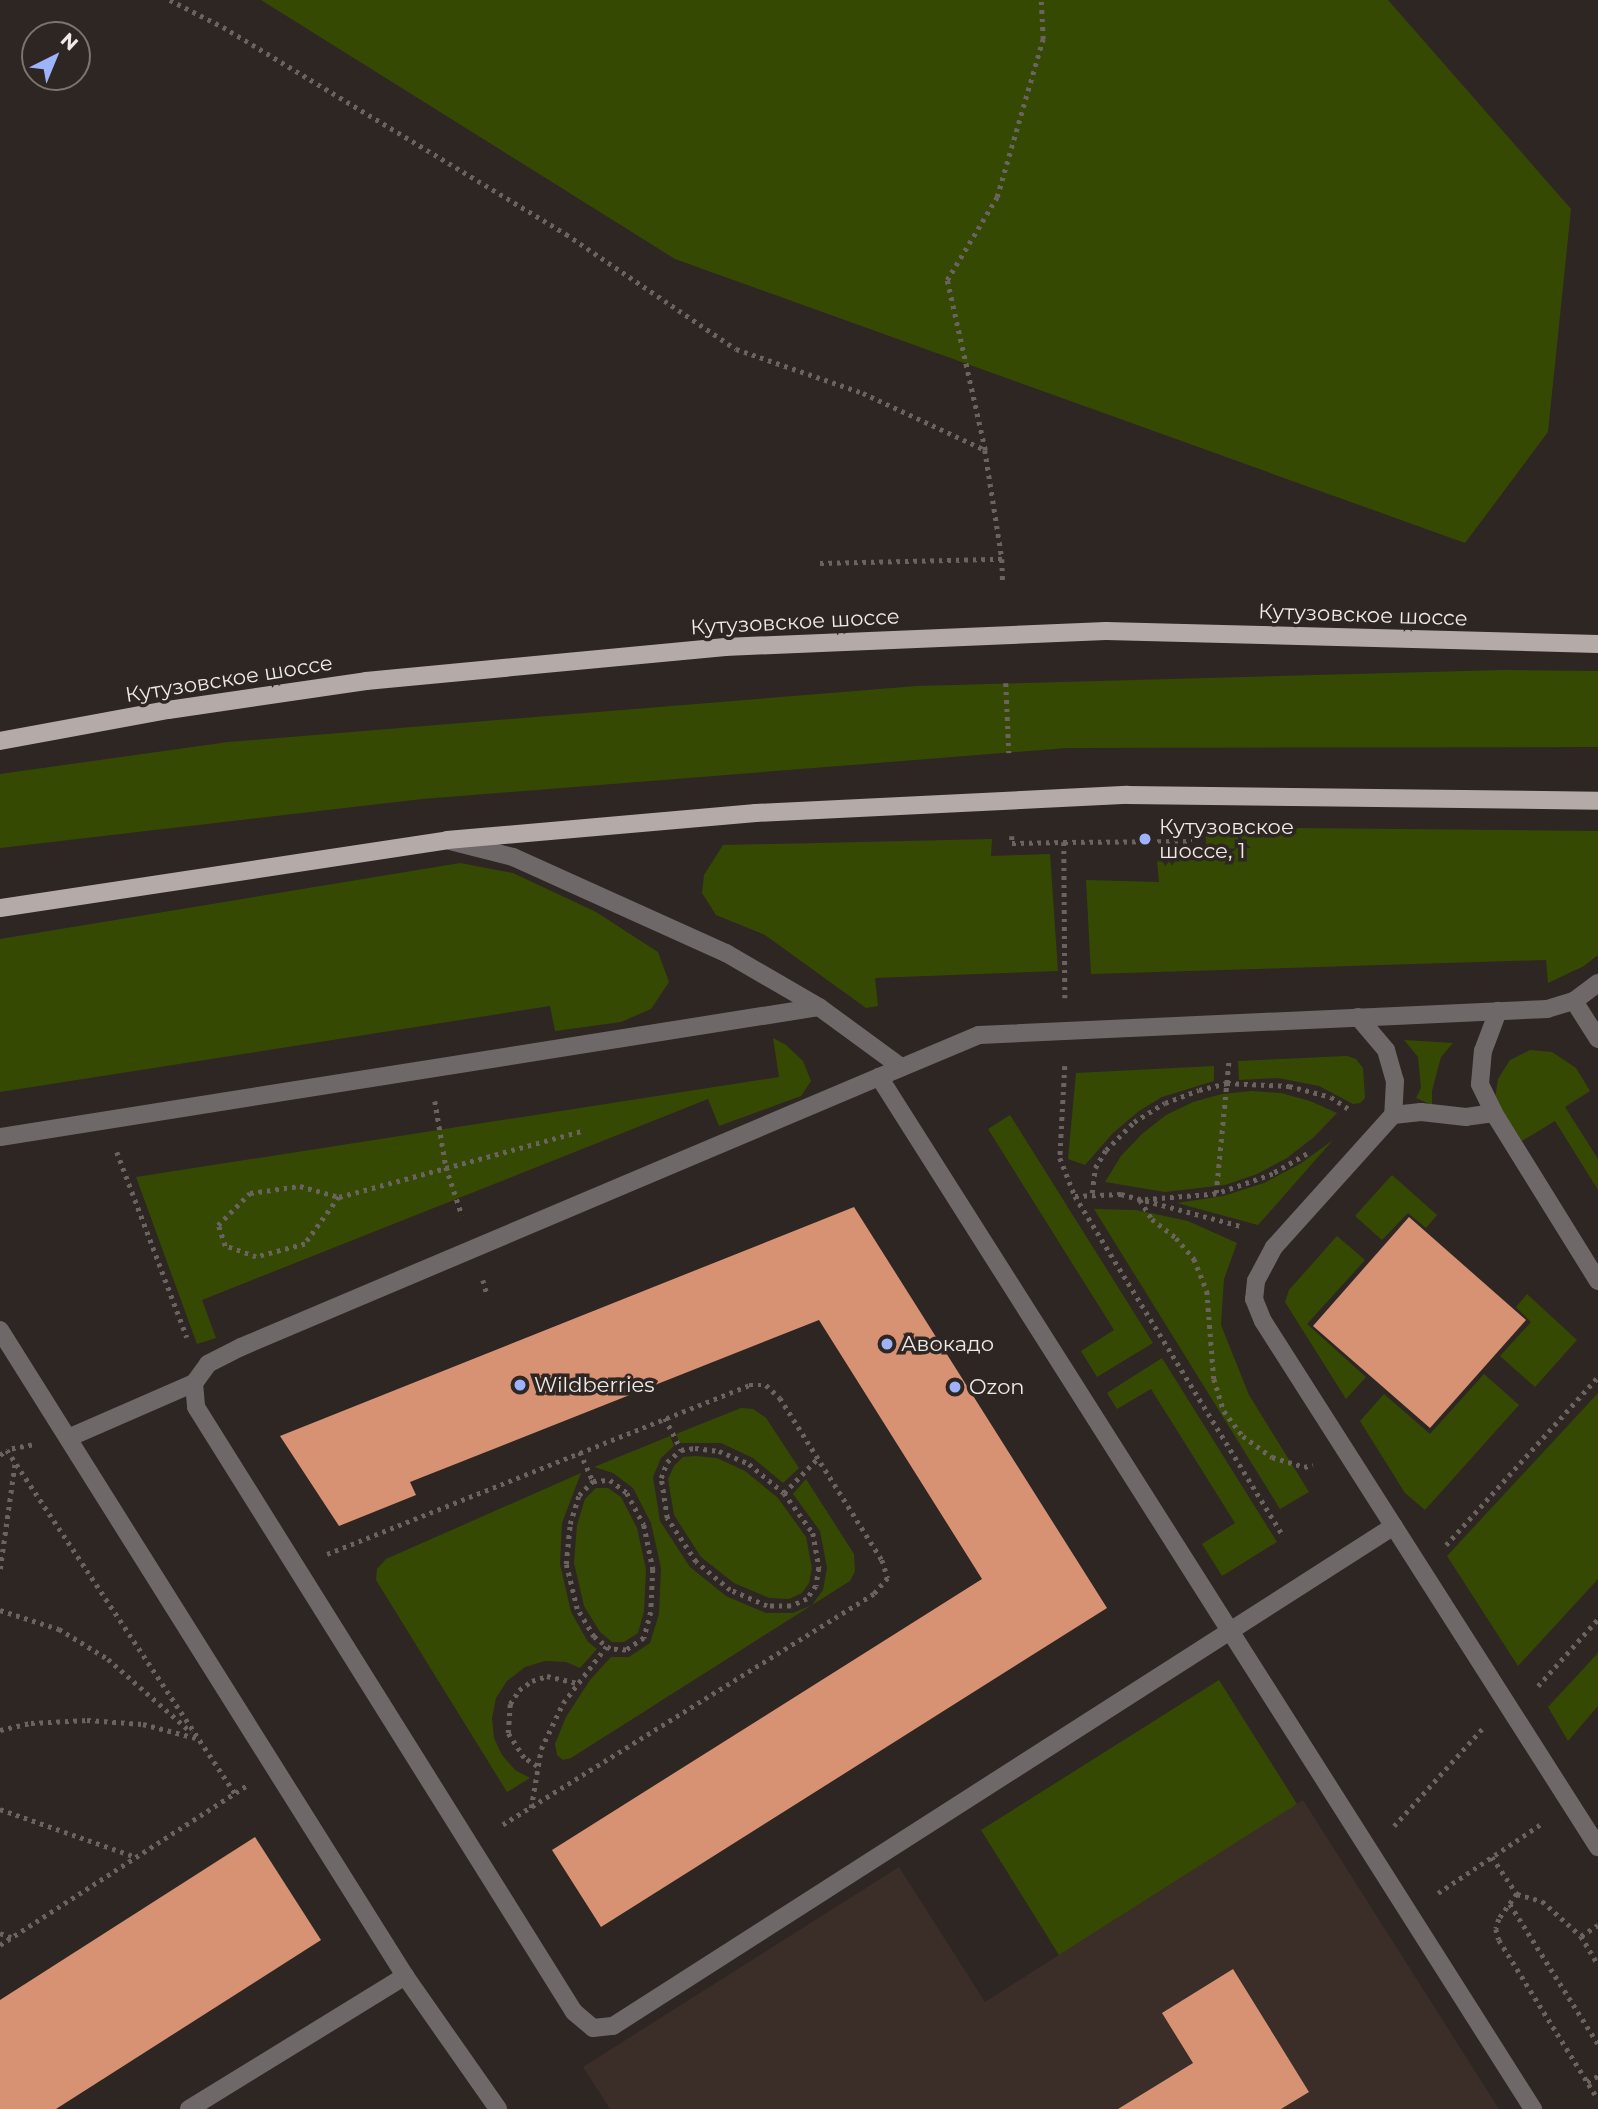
<!DOCTYPE html>
<html>
<head>
<meta charset="utf-8">
<style>
	body { margin:0 }
	#map { position:relative; width:1598px; height:2109px; overflow:hidden; background:#2e2623; font-family:Montserrat,sans-serif }
	div>[style] { position:absolute }
	.built>* { inset:0; background:#3b2e28 }
	.green>* { inset:0; background:#364902 }
	.building>* { inset:0; background:#d79273 }
	.path>* { height:4.5px; margin-top:-2.25px; transform-origin:0; background:repeating-linear-gradient(90deg,#6a6360 0 3.5px,transparent 0 8.5px) }
	.minor>* { height:18px; margin:-9px; padding:0 9px; transform-origin:9px; border-radius:9px; background:#6e6968 }
	.major>* { height:18px; margin:-9px; padding:0 9px; transform-origin:9px; border-radius:9px; background:#b4aba9 }
	.dots>* { width:19px; height:19px; translate:-50% -50%; box-sizing:border-box; border:4px solid #2e2623; border-radius:50% }
	span { translate:-50% -50%; white-space:nowrap; text-align:center; line-height:1.15; -webkit-text-stroke:7px #2e2623; paint-order:stroke }
	.street-label { font-size:21px; color:#efeae7 }
	.poi-label { font-size:21px; color:#efeae7 }
	.left { translate:0 -50%; text-align:left }
	.north { position:absolute; left:21px; top:21px; width:70px; height:70px; box-sizing:border-box; background:#2e2623; border:2px solid #7b7471; border-radius:50%; rotate:43deg; font-size:19px; font-weight:700; line-height:28px; text-align:center; color:#efeae7 }
	.north::after { content:''; display:block; margin:auto; width:24px; height:32px; background:#9db4fd; clip-path:polygon(50% 0,100% 100%,50% 72%,0 100%) }
</style>
</head>
<body>
<div id="map">
	<div class="built">
		<div style="clip-path:polygon(1303px 1800px,1499px 2109px,610px 2109px,583px 2067px,899px 1867px,985px 2002px)"></div>
	</div>
	<div class="green">
		<div style="clip-path:polygon(261px 0,1388px 0,1571px 209px,1548px 432px,1465px 543px,675px 259px)"></div>
		<div style="clip-path:polygon(1503px 670px,1598px 671px,1598px 747px,1067px 748px,422px 799px,0 848px,0 774px,228px 742px,917px 686px)"></div>
		<div style="clip-path:polygon(1205px 827px,1598px 831px,1598px 955px,1584px 966px,1548px 983px,1546px 960px,1091px 974px,1086px 880px,1159px 882px,1157px 860px,1207px 860px)"></div>
		<div style="clip-path:polygon(992px 839px,991px 856px,1050px 854px,1058px 971px,875px 978px,878px 1006px,866px 1008px,765px 935px,716px 915px,702px 893px,704px 875px,723px 845px)"></div>
		<div style="clip-path:polygon(460px 863px,513px 873px,596px 912px,658px 952px,669px 982px,651px 1009px,621px 1022px,555px 1031px,550px 1006px,0 1092px,0 939px)"></div>
		<div style="clip-path:polygon(773px 1038px,786px 1045px,803px 1061px,811px 1081px,801px 1096px,719px 1126px,708px 1099px,202px 1300px,216px 1338px,197px 1344px,136px 1177px,779px 1077px)"></div>
		<div style="clip-path:polygon(1404px 1040px,1453px 1043px,1441px 1057px,1432px 1091px,1432px 1105px,1416px 1098px,1421px 1088px,1418px 1057px)"></div>
		<div style="clip-path:polygon(1530px 1050px,1552px 1052px,1576px 1068px,1590px 1091px,1565px 1107px,1598px 1159px,1598px 1190px,1555px 1121px,1522px 1141px,1495px 1099px,1498px 1079px,1510px 1060px)"></div>
		<div style="clip-path:polygon(1347px 1056px,1356px 1059px,1363px 1068px,1365px 1098px,1360px 1103px,1353px 1104px,1319px 1086px,1278px 1078px,1239px 1080px,1238px 1061px)"></div>
		<div style="clip-path:polygon(1214px 1066px,1214px 1081px,1162px 1097px,1139px 1111px,1113px 1133px,1085px 1165px,1068px 1159px,1076px 1073px)"></div>
		<div style="clip-path:polygon(1252px 1091px,1281px 1093px,1310px 1101px,1337px 1113px,1314px 1137px,1287px 1158px,1257px 1174px,1225px 1185px,1165px 1192px,1105px 1182px,1121px 1156px,1142px 1134px,1166px 1115px,1193px 1102px,1222px 1094px)"></div>
		<div style="clip-path:polygon(1010px 1115px,1153px 1343px,1097px 1377px,1081px 1351px,1114px 1330px,988px 1129px)"></div>
		<div style="clip-path:polygon(1333px 1140px,1258px 1225px,1177px 1203px,1223px 1196px,1264px 1183px,1300px 1164px)"></div>
		<div style="clip-path:polygon(1392px 1175px,1437px 1215px,1426px 1228px,1408px 1213px,1382px 1240px,1355px 1216px)"></div>
		<div style="clip-path:polygon(1094px 1209px,1136px 1210px,1188px 1221px,1237px 1243px,1224px 1279px,1221px 1325px,1249px 1395px,1309px 1492px,1280px 1509px)"></div>
		<div style="clip-path:polygon(1337px 1236px,1365px 1260px,1307px 1324px,1366px 1377px,1346px 1399px,1285px 1302px,1289px 1290px)"></div>
		<div style="clip-path:polygon(1527px 1294px,1577px 1340px,1535px 1387px,1500px 1356px,1531px 1322px,1516px 1307px)"></div>
		<div style="clip-path:polygon(1162px 1358px,1277px 1542px,1222px 1576px,1202px 1544px,1235px 1523px,1151px 1389px,1117px 1409px,1107px 1393px)"></div>
		<div style="clip-path:polygon(1484px 1374px,1519px 1405px,1425px 1510px,1405px 1493px,1360px 1421px,1384px 1394px,1430px 1434px)"></div>
		<div style="clip-path:polygon(1598px 1393px,1598px 1579px,1518px 1666px,1447px 1556px)"></div>
		<div style="clip-path:polygon(741px 1408px,753px 1409px,766px 1418px,799px 1468px,783px 1483px,753px 1458px,721px 1443px,680px 1443px,676px 1434px)"></div>
		<div style="clip-path:polygon(670px 1436px,674px 1446px,661px 1458px,653px 1477px,660px 1521px,690px 1567px,726px 1596px,766px 1613px,793px 1613px,812px 1605px,823px 1590px,827px 1568px,820px 1531px,793px 1494px,806px 1479px,854px 1554px,855px 1571px,850px 1581px,812px 1605px,571px 1758px,563px 1760px,557px 1755px,555px 1744px,566px 1717px,590px 1680px,611px 1657px,629px 1657px,650px 1643px,659px 1614px,661px 1568px,651px 1523px,633px 1488px,613px 1473px,594px 1467px)"></div>
		<div style="clip-path:polygon(695px 1456px,717px 1458px,745px 1471px,778px 1498px,806px 1537px,812px 1568px,809px 1583px,802px 1593px,789px 1599px,769px 1598px,734px 1583px,701px 1557px,674px 1515px,668px 1479px,674px 1466px,683px 1457px)"></div>
		<div style="clip-path:polygon(581px 1473px,562px 1523px,560px 1564px,571px 1612px,588px 1642px,597px 1649px,580px 1668px,566px 1662px,545px 1661px,525px 1667px,507px 1681px,496px 1698px,492px 1718px,494px 1738px,502px 1755px,515px 1770px,530px 1778px,507px 1792px,376px 1580px,377px 1569px,386px 1559px)"></div>
		<div style="clip-path:polygon(596px 1488px,608px 1488px,621px 1497px,637px 1528px,646px 1569px,644px 1611px,638px 1633px,624px 1642px,612px 1642px,600px 1632px,584px 1606px,574px 1563px,577px 1525px,585px 1499px)"></div>
		<div style="clip-path:polygon(1598px 1653px,1598px 1706px,1568px 1741px,1548px 1707px)"></div>
		<div style="clip-path:polygon(1219px 1680px,1297px 1804px,1059px 1955px,981px 1830px)"></div>
	</div>
	<div class="building">
		<div style="clip-path:polygon(854px 1207px,1107px 1608px,601px 1927px,552px 1850px,982px 1579px,819px 1320px,410px 1482px,416px 1495px,339px 1526px,280px 1436px)"></div>
		<div style="clip-path:polygon(1409px 1217px,1526px 1320px,1430px 1428px,1313px 1326px)"></div>
		<div style="clip-path:polygon(255px 1837px,321px 1940px,56px 2109px,0 2109px,0 2000px)"></div>
		<div style="clip-path:polygon(1233px 1969px,1309px 2092px,1281px 2109px,1118px 2109px,1193px 2063px,1162px 2013px)"></div>
	</div>
	<div class="path">
		<div style="left:170px;top:0;width:59px;rotate:27deg"></div>
		<div style="left:223px;top:27px;width:401px;rotate:31.1deg"></div>
		<div style="left:566px;top:234px;width:205px;rotate:34.1deg"></div>
		<div style="left:736px;top:349px;width:134px;rotate:19.1deg"></div>
		<div style="left:863px;top:393px;width:135px;rotate:25deg"></div>
		<div style="left:985px;top:450px;width:110px;rotate:81.1deg"></div>
		<div style="left:985px;top:450px;width:174px;rotate:-102.6deg"></div>
		<div style="left:947px;top:280px;width:97px;rotate:-58.9deg"></div>
		<div style="left:997px;top:197px;width:165px;rotate:-73.8deg"></div>
		<div style="left:1043px;top:39px;width:39px;rotate:-93deg"></div>
		<div style="left:820px;top:563px;width:182px;rotate:-1.3deg"></div>
		<div style="left:1002px;top:559px;width:25px;rotate:88deg"></div>
		<div style="left:1006px;top:683px;width:70px;rotate:87.5deg"></div>
		<div style="left:1012px;top:836px;width:7px;rotate:90deg"></div>
		<div style="left:1012px;top:843px;width:52px;rotate:-1.1deg"></div>
		<div style="left:1064px;top:842px;width:156px;rotate:89.6deg"></div>
		<div style="left:1064px;top:842px;width:128px;rotate:-0.4deg"></div>
		<div style="left:1065px;top:1066px;width:92px;rotate:93.1deg"></div>
		<div style="left:1060px;top:1158px;width:41px;rotate:68.5deg"></div>
		<div style="left:1075px;top:1196px;width:398px;rotate:58.5deg"></div>
		<div style="left:435px;top:1101px;width:67px;rotate:80.5deg"></div>
		<div style="left:446px;top:1167px;width:51px;rotate:71.6deg"></div>
		<div style="left:117px;top:1152px;width:198px;rotate:69.3deg"></div>
		<div style="left:1307px;top:1154px;width:39px;rotate:150deg"></div>
		<div style="left:1273px;top:1174px;width:60px;rotate:160.7deg"></div>
		<div style="left:1216px;top:1194px;width:76px;rotate:175.5deg"></div>
		<div style="left:1140px;top:1200px;width:22px;rotate:58deg"></div>
		<div style="left:1152px;top:1219px;width:31px;rotate:38deg"></div>
		<div style="left:1176px;top:1238px;width:28px;rotate:49deg"></div>
		<div style="left:1194px;top:1259px;width:35px;rotate:68deg"></div>
		<div style="left:1207px;top:1291px;width:88px;rotate:85.5deg"></div>
		<div style="left:1214px;top:1379px;width:34px;rotate:73deg"></div>
		<div style="left:1224px;top:1411px;width:31px;rotate:53deg"></div>
		<div style="left:1243px;top:1436px;width:36px;rotate:36deg"></div>
		<div style="left:1272px;top:1457px;width:34px;rotate:17deg"></div>
		<div style="left:1304px;top:1467px;width:9px;rotate:-13deg"></div>
		<div style="left:1092px;top:1193px;width:25px;rotate:-83deg"></div>
		<div style="left:1095px;top:1168px;width:21px;rotate:-59deg"></div>
		<div style="left:1106px;top:1150px;width:40px;rotate:-45deg"></div>
		<div style="left:1134px;top:1122px;width:36px;rotate:-32deg"></div>
		<div style="left:1165px;top:1103px;width:36px;rotate:-21deg"></div>
		<div style="left:1199px;top:1090px;width:29px;rotate:-14deg"></div>
		<div style="left:1227px;top:1083px;width:62px;rotate:2.8deg"></div>
		<div style="left:1289px;top:1086px;width:43px;rotate:14.7deg"></div>
		<div style="left:1331px;top:1097px;width:25px;rotate:34deg"></div>
		<div style="left:1216px;top:1193px;width:135px;rotate:-84.5deg"></div>
		<div style="left:1075px;top:1196px;width:46px;rotate:-2.5deg"></div>
		<div style="left:1121px;top:1194px;width:127px;rotate:15deg"></div>
		<div style="left:339px;top:1197px;width:58px;rotate:125.9deg"></div>
		<div style="left:305px;top:1244px;width:51px;rotate:165.1deg"></div>
		<div style="left:256px;top:1257px;width:33px;rotate:-160deg"></div>
		<div style="left:225px;top:1246px;width:22px;rotate:-108deg"></div>
		<div style="left:218px;top:1225px;width:45px;rotate:-45deg"></div>
		<div style="left:250px;top:1193px;width:50px;rotate:-8deg"></div>
		<div style="left:300px;top:1186px;width:41px;rotate:15.8deg"></div>
		<div style="left:339px;top:1197px;width:252px;rotate:-15.2deg"></div>
		<div style="left:483px;top:1280px;width:15px;rotate:74deg"></div>
		<div style="left:665px;top:1418px;width:36px;rotate:63deg"></div>
		<div style="left:32px;top:1445px;width:25px;rotate:169deg"></div>
		<div style="left:7px;top:1450px;width:412px;rotate:56.4deg"></div>
		<div style="left:695px;top:1448px;width:24px;rotate:7deg"></div>
		<div style="left:719px;top:1451px;width:33px;rotate:23deg"></div>
		<div style="left:749px;top:1464px;width:45px;rotate:39.6deg"></div>
		<div style="left:784px;top:1493px;width:49px;rotate:54.1deg"></div>
		<div style="left:813px;top:1533px;width:36px;rotate:80deg"></div>
		<div style="left:819px;top:1568px;width:18px;rotate:99deg"></div>
		<div style="left:816px;top:1586px;width:16px;rotate:125deg"></div>
		<div style="left:807px;top:1599px;width:17px;rotate:156deg"></div>
		<div style="left:791px;top:1606px;width:24px;rotate:180deg"></div>
		<div style="left:767px;top:1606px;width:40px;rotate:-156.6deg"></div>
		<div style="left:730px;top:1590px;width:44px;rotate:-140.5deg"></div>
		<div style="left:696px;top:1562px;width:53px;rotate:-123.4deg"></div>
		<div style="left:667px;top:1518px;width:40px;rotate:-98.5deg"></div>
		<div style="left:661px;top:1478px;width:17px;rotate:-69deg"></div>
		<div style="left:667px;top:1462px;width:18px;rotate:-41deg"></div>
		<div style="left:681px;top:1450px;width:14px;rotate:-8deg"></div>
		<div style="left:580px;top:1452px;width:32px;rotate:66deg"></div>
		<div style="left:0;top:1455px;width:9px;rotate:-36deg"></div>
		<div style="left:610px;top:1480px;width:21px;rotate:37deg"></div>
		<div style="left:627px;top:1493px;width:36px;rotate:62deg"></div>
		<div style="left:644px;top:1525px;width:45px;rotate:78.4deg"></div>
		<div style="left:653px;top:1569px;width:43px;rotate:92.7deg"></div>
		<div style="left:651px;top:1612px;width:27px;rotate:105deg"></div>
		<div style="left:644px;top:1638px;width:22px;rotate:146deg"></div>
		<div style="left:626px;top:1650px;width:16px;rotate:-176deg"></div>
		<div style="left:610px;top:1649px;width:20px;rotate:-143deg"></div>
		<div style="left:594px;top:1637px;width:33px;rotate:-121deg"></div>
		<div style="left:577px;top:1609px;width:46px;rotate:-103.7deg"></div>
		<div style="left:566px;top:1564px;width:40px;rotate:-84.3deg"></div>
		<div style="left:570px;top:1524px;width:30px;rotate:-73deg"></div>
		<div style="left:579px;top:1495px;width:20px;rotate:-45deg"></div>
		<div style="left:593px;top:1481px;width:17px;rotate:-3deg"></div>
		<div style="left:784px;top:1493px;width:49px;rotate:-45.8deg"></div>
		<div style="left:1446px;top:1545px;width:227px;rotate:-47.9deg"></div>
		<div style="left:327px;top:1554px;width:455px;rotate:-21.8deg"></div>
		<div style="left:749px;top:1385px;width:17px"></div>
		<div style="left:766px;top:1385px;width:19px;rotate:43deg"></div>
		<div style="left:780px;top:1398px;width:191px;rotate:57.8deg"></div>
		<div style="left:882px;top:1560px;width:19px;rotate:72deg"></div>
		<div style="left:888px;top:1578px;width:21px;rotate:131deg"></div>
		<div style="left:874px;top:1594px;width:441px;rotate:148.1deg"></div>
		<div style="left:0;top:1569px;width:108px;rotate:-82deg"></div>
		<div style="left:0;top:1610px;width:62px;rotate:17.9deg"></div>
		<div style="left:59px;top:1629px;width:57px;rotate:31.5deg"></div>
		<div style="left:108px;top:1659px;width:111px;rotate:41.3deg"></div>
		<div style="left:1538px;top:1686px;width:90px;rotate:-48.2deg"></div>
		<div style="left:0;top:1730px;width:32px;rotate:-13deg"></div>
		<div style="left:31px;top:1723px;width:56px;rotate:-3.1deg"></div>
		<div style="left:87px;top:1720px;width:56px;rotate:4.1deg"></div>
		<div style="left:143px;top:1724px;width:55px;rotate:14.8deg"></div>
		<div style="left:537px;top:1766px;width:15px;rotate:-148deg"></div>
		<div style="left:524px;top:1758px;width:30px;rotate:-123deg"></div>
		<div style="left:508px;top:1733px;width:29px;rotate:-86deg"></div>
		<div style="left:510px;top:1704px;width:17px;rotate:-57deg"></div>
		<div style="left:519px;top:1690px;width:16px;rotate:-35deg"></div>
		<div style="left:532px;top:1681px;width:16px;rotate:-18deg"></div>
		<div style="left:547px;top:1676px;width:32px;rotate:13deg"></div>
		<div style="left:531px;top:1808px;width:60px;rotate:-80.4deg"></div>
		<div style="left:541px;top:1749px;width:51px;rotate:-64.4deg"></div>
		<div style="left:563px;top:1703px;width:71px;rotate:-52.5deg"></div>
		<div style="left:0;top:1809px;width:144px;rotate:19.4deg"></div>
		<div style="left:1394px;top:1826px;width:131px;rotate:-47.8deg"></div>
		<div style="left:1492px;top:1857px;width:45px;rotate:56deg"></div>
		<div style="left:1517px;top:1894px;width:26px;rotate:16deg"></div>
		<div style="left:1542px;top:1901px;width:52px;rotate:41.9deg"></div>
		<div style="left:1581px;top:1936px;width:33px;rotate:59deg"></div>
		<div style="left:1438px;top:1893px;width:124px;rotate:-33.8deg"></div>
		<div style="left:1517px;top:1894px;width:31px;rotate:126deg"></div>
		<div style="left:1499px;top:1919px;width:10px;rotate:107deg"></div>
		<div style="left:1496px;top:1929px;width:11px;rotate:75deg"></div>
		<div style="left:1499px;top:1940px;width:187px;rotate:58.1deg"></div>
		<div style="left:1510px;top:1904px;width:165px;rotate:57.8deg"></div>
		<div style="left:0;top:1933px;width:12px;rotate:20deg"></div>
		<div style="left:1581px;top:1936px;width:20px;rotate:-33deg"></div>
		<div style="left:0;top:1945px;width:293px;rotate:-32.9deg"></div>
		<div style="left:1587px;top:2082px;width:13px;rotate:-29deg"></div>
	</div>
	<div class="minor">
		<div style="left:450px;top:841px;width:65px;rotate:14.3deg"></div>
		<div style="left:513px;top:857px;width:234px;rotate:24.3deg"></div>
		<div style="left:726px;top:953px;width:108px;rotate:30.1deg"></div>
		<div style="left:819px;top:1007px;width:102px;rotate:36.2deg"></div>
		<div style="left:1574px;top:1001px;width:45px;rotate:57.7deg"></div>
		<div style="left:1358px;top:1017px;width:43px;rotate:49.7deg"></div>
		<div style="left:1386px;top:1050px;width:32px;rotate:74deg"></div>
		<div style="left:1395px;top:1081px;width:34px;rotate:93deg"></div>
		<div style="left:879px;top:1077px;width:693px;rotate:157.06deg"></div>
		<div style="left:241px;top:1347px;width:37px;rotate:153deg"></div>
		<div style="left:208px;top:1364px;width:24px;rotate:126deg"></div>
		<div style="left:194px;top:1383px;width:24px;rotate:85deg"></div>
		<div style="left:196px;top:1407px;width:713px;rotate:58deg"></div>
		<div style="left:574px;top:2012px;width:25px;rotate:40deg"></div>
		<div style="left:593px;top:2028px;width:20px;rotate:-6deg"></div>
		<div style="left:613px;top:2026px;width:927px;rotate:-32.63deg"></div>
		<div style="left:1494px;top:1113px;width:32px;rotate:-116deg"></div>
		<div style="left:1480px;top:1084px;width:33px;rotate:-85deg"></div>
		<div style="left:1483px;top:1051px;width:43px;rotate:-69.4deg"></div>
		<div style="left:0;top:1137px;width:829px;rotate:-9.02deg"></div>
		<div style="left:1598px;top:1281px;width:198px;rotate:-121.8deg"></div>
		<div style="left:1494px;top:1113px;width:28px;rotate:172deg"></div>
		<div style="left:1466px;top:1117px;width:45px;rotate:-173.7deg"></div>
		<div style="left:1421px;top:1112px;width:28px;rotate:174deg"></div>
		<div style="left:1393px;top:1115px;width:178px;rotate:132deg"></div>
		<div style="left:1274px;top:1247px;width:38px;rotate:118deg"></div>
		<div style="left:1256px;top:1281px;width:18px;rotate:96deg"></div>
		<div style="left:1254px;top:1299px;width:24px;rotate:68deg"></div>
		<div style="left:1263px;top:1321px;width:624px;rotate:57.51deg"></div>
		<div style="left:0;top:1330px;width:762px;rotate:57.91deg"></div>
		<div style="left:405px;top:1976px;width:162px;rotate:55deg"></div>
		<div style="left:68px;top:1438px;width:137px;rotate:-23.6deg"></div>
		<div style="left:189px;top:2109px;width:254px;rotate:-31.6deg"></div>
		<div style="left:1533px;top:2109px;width:1222px;rotate:-122.36deg"></div>
		<div style="left:879px;top:1077px;width:108px;rotate:-22.8deg"></div>
		<div style="left:979px;top:1035px;width:569px;rotate:-2.62deg"></div>
		<div style="left:1547px;top:1009px;width:28px;rotate:-17deg"></div>
		<div style="left:1574px;top:1001px;width:30px;rotate:-37deg"></div>
	</div>
	<div class="major">
		<div style="left:0;top:741px;width:171px;rotate:-10.5deg"></div>
		<div style="left:168px;top:710px;width:200px;rotate:-8.3deg"></div>
		<div style="left:366px;top:681px;width:361px;rotate:-5.4deg"></div>
		<div style="left:725px;top:647px;width:381px;rotate:-2.4deg"></div>
		<div style="left:1106px;top:631px;width:492px;rotate:1.5deg"></div>
		<div style="left:0;top:908px;width:452px;rotate:-8.6deg"></div>
		<div style="left:447px;top:840px;width:310px;rotate:-5deg"></div>
		<div style="left:756px;top:813px;width:372px;rotate:-2.8deg"></div>
		<div style="left:1128px;top:795px;width:470px;rotate:0.7deg"></div>
	</div>
	<div class="dots">
		<div style="left:1145px;top:839px;background:#9db4fd"></div>
		<div style="left:887px;top:1344px;background:#9db4fd"></div>
		<div style="left:520px;top:1385px;background:#9db4fd"></div>
		<div style="left:955px;top:1387px;background:#9db4fd"></div>
	</div>
	<div class="street-label">
		<span style="left:1363px;top:615px;rotate:2deg">Кутузовское шоссе</span>
		<span style="left:795px;top:622px;rotate:-3deg">Кутузовское шоссе</span>
		<span style="left:229px;top:679px;rotate:-9deg">Кутузовское шоссе</span>
	</div>
	<div class="poi-label">
		<span class="left" style="left:1159px;top:839px">Кутузовское<br>шоссе, 1</span>
		<span class="left" style="left:901px;top:1344px">Авокадо</span>
		<span class="left" style="left:534px;top:1385px">Wildberries</span>
		<span class="left" style="left:969px;top:1387px">Ozon</span>
	</div>
	<div class="north">N</div>
</div>
</body>
</html>
